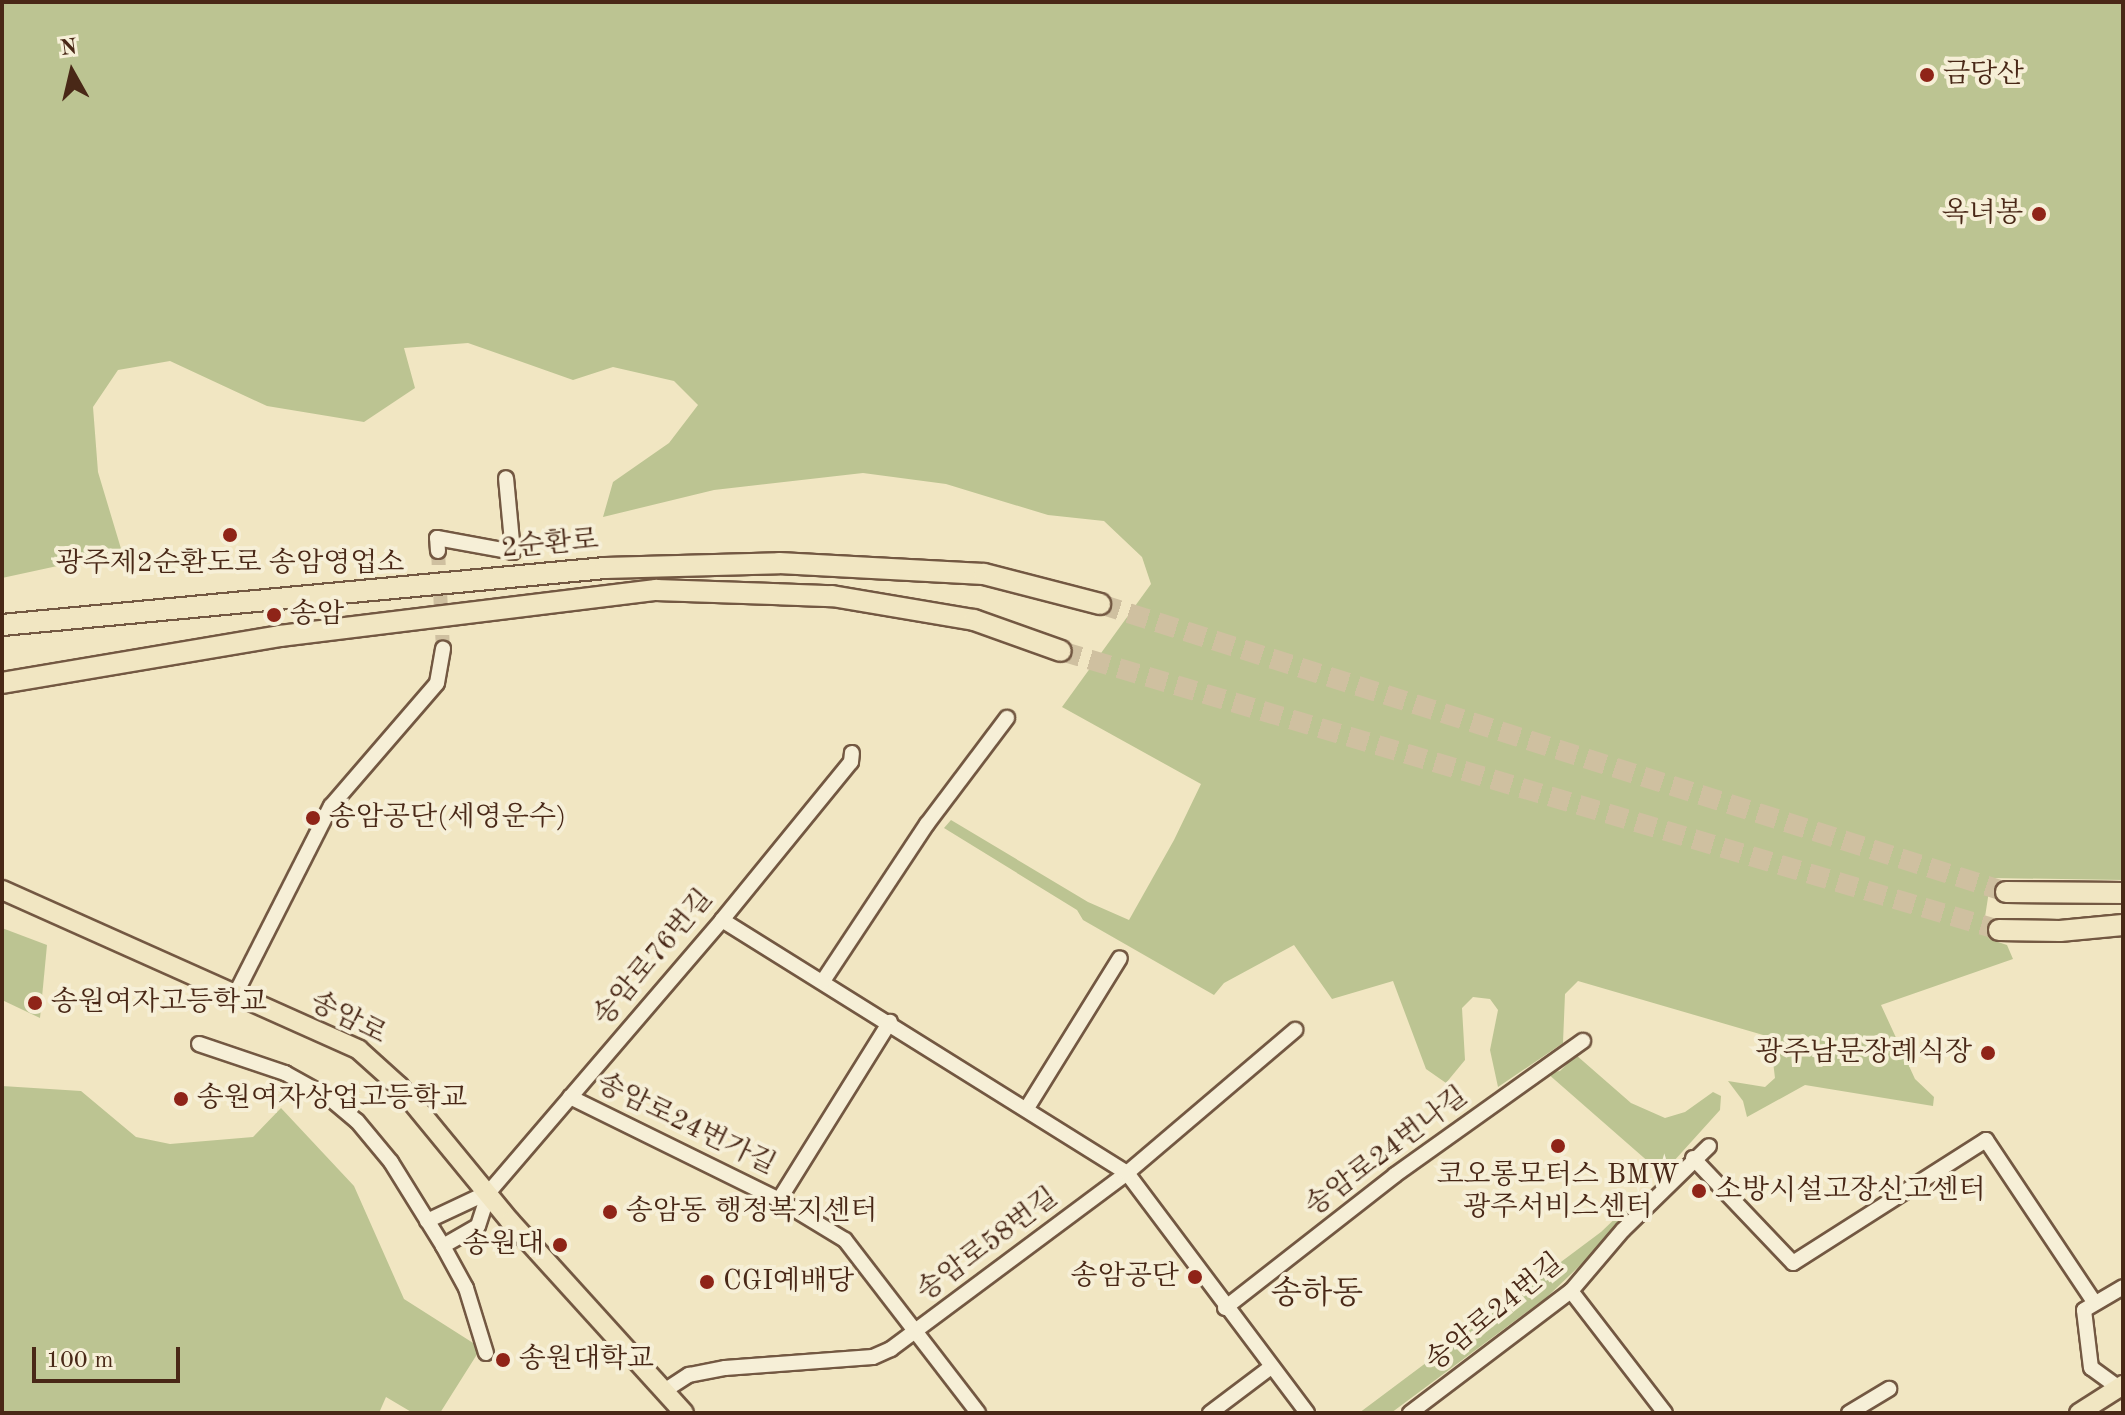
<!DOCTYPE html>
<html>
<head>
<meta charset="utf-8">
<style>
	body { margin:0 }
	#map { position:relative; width:2125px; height:1415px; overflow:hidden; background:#f1e6c2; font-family:"Old Standard TT","Noto Serif KR",serif }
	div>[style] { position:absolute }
	.green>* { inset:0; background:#bcc492 }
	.minor-tunnel>* { height:14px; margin-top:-7px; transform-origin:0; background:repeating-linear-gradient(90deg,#cfc0a0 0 14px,transparent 0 21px) }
	.highway-tunnel>* { height:20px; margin-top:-10px; transform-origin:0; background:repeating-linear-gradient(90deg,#cfc0a0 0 20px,transparent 0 30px) }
	.roads { filter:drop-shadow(2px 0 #735842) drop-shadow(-2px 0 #735842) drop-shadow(0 2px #735842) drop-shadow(0 -2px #735842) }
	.minor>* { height:14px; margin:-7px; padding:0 7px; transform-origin:7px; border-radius:7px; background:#f6efd7 }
	.major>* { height:18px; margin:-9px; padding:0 9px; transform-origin:9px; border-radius:9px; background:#f1e6c2 }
	.highway>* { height:20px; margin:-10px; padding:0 10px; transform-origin:10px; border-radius:10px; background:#f1e6c2 }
	.dots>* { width:22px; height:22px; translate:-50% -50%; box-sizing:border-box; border:4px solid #f6efd7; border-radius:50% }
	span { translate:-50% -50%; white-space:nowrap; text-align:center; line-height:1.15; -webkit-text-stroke:8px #f6efd7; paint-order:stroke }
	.poi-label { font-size:28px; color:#492817 }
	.left { translate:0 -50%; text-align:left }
	.right { translate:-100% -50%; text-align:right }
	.street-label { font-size:28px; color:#492817 }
	.quarter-label { font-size:32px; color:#492817 }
	.frame { position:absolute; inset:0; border:4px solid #492817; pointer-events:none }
	.north { position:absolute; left:32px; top:32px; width:80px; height:80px; -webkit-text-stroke:6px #f6efd7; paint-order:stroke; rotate:352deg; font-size:22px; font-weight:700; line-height:32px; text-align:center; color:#492817 }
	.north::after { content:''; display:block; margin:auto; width:28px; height:36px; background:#492817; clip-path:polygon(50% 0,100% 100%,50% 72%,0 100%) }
	.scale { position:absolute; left:32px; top:1347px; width:148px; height:36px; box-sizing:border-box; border:4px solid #492817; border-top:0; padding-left:10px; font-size:24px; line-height:28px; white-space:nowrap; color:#492817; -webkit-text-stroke:6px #f6efd7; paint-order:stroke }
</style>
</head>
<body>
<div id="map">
	<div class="green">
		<div style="clip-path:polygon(2px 2px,2123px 2px,2123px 880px,1991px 878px,1985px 917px,1989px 939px,2007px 945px,2013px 959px,1881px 1005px,1915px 1079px,1934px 1097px,1933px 1106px,1805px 1085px,1747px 1117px,1743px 1101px,1728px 1081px,1765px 1087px,1775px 1078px,1770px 1037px,1578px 981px,1565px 994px,1563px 1043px,1498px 1087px,1490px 1050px,1498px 1010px,1490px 999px,1473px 997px,1462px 1008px,1465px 1060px,1446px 1083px,1426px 1069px,1393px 981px,1332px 999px,1294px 945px,1224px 983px,1214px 995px,1083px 920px,1077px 910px,944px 828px,951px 820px,1088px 902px,1129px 920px,1174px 840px,1201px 784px,1062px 707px,1151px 584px,1142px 557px,1104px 521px,1048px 515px,946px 484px,863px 473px,714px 490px,603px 517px,613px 482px,669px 443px,698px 405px,674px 381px,613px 367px,573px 380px,468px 343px,404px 348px,415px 388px,364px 422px,267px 406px,170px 361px,118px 370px,93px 407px,98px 472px,122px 552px,2px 578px)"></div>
		<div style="clip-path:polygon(2px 928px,47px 945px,40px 1018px,2px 1000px)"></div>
		<div style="clip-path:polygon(1576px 1055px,1631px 1103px,1665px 1118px,1685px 1112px,1713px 1092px,1721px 1096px,1720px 1110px,1664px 1172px,1659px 1171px,1547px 1073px,1560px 1071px)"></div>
		<div style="clip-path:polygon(2px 1086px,81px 1091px,136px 1137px,170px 1144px,253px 1137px,281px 1108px,354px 1186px,404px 1299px,481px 1348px,440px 1413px,413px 1413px,386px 1397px,379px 1413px,2px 1413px)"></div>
		<div style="clip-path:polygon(1644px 1191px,1593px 1253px,1547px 1297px,1391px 1413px,1359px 1413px,1601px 1232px)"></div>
	</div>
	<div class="minor-tunnel">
		<div style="left:438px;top:551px;width:98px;rotate:87.1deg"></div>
	</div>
	<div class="highway-tunnel">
		<div style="left:1100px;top:604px;width:951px;rotate:17.63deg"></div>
		<div style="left:1061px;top:651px;width:979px;rotate:16.56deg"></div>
	</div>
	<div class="roads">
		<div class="minor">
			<div style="left:438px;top:551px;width:13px;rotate:-94deg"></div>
			<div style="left:437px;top:538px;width:77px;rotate:10.4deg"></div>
			<div style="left:513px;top:552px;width:74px;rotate:-95.4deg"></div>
			<div style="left:722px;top:920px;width:478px;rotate:32deg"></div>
			<div style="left:1127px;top:1173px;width:300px;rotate:53.1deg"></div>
			<div style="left:823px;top:981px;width:188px;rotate:-56.5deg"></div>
			<div style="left:927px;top:824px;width:133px;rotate:-53deg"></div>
			<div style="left:235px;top:995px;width:212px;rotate:-63.1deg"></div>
			<div style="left:331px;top:806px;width:162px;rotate:-49.2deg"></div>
			<div style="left:437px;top:683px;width:35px;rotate:-80deg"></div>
			<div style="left:199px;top:1044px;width:91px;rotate:18.6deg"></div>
			<div style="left:285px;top:1073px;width:49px;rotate:29.2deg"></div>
			<div style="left:328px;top:1097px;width:38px;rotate:40deg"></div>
			<div style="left:357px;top:1121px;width:53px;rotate:50.3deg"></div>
			<div style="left:391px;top:1162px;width:99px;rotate:58.2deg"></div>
			<div style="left:443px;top:1246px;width:48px;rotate:61.3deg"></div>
			<div style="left:466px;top:1288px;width:68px;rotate:72.9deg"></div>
			<div style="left:570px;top:1097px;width:233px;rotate:26.2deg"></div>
			<div style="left:779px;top:1200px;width:77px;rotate:31.2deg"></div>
			<div style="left:845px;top:1240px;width:218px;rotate:52.4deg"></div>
			<div style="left:1027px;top:1108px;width:176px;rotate:-58.2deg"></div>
			<div style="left:1693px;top:1158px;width:145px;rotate:46.4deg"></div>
			<div style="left:1793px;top:1263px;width:229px;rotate:-32.5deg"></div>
			<div style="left:1986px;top:1140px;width:195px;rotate:56.3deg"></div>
			<div style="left:779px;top:1200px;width:210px;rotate:-58.1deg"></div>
			<div style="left:427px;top:1221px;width:68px;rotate:-25.1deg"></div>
			<div style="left:443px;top:1246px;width:40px;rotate:-29.7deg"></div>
			<div style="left:478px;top:1226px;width:36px;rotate:-72deg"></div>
			<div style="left:489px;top:1192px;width:358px;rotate:-49.4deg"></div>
			<div style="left:722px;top:920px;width:204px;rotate:-50.8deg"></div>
			<div style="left:851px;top:762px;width:9px;rotate:-84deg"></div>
			<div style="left:1571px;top:1291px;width:154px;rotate:52.4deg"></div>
			<div style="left:1225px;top:1308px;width:216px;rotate:-38deg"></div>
			<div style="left:1395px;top:1175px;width:231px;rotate:-35.5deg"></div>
			<div style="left:2119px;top:1388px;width:34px;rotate:-144deg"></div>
			<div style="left:2091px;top:1368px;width:58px;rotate:-96.9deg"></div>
			<div style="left:2084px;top:1310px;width:45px;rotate:-30.5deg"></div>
			<div style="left:664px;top:1391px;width:30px;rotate:-33deg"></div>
			<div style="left:689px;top:1375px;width:37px;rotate:-11deg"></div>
			<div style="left:725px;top:1368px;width:148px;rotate:-4.3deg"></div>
			<div style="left:873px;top:1357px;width:20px;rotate:-24deg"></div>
			<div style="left:891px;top:1349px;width:294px;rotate:-36.7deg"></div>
			<div style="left:1127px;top:1173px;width:221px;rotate:-40.4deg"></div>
			<div style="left:1210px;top:1413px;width:76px;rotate:-37deg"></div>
			<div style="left:1410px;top:1413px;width:202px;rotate:-37.2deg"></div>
			<div style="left:1571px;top:1291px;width:80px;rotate:-49.6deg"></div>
			<div style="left:1623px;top:1230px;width:120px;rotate:-44.3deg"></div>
			<div style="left:1849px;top:1413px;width:47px;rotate:-31deg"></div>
		</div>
		<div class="major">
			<div style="left:2px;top:890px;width:391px;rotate:24.1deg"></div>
			<div style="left:359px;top:1050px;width:54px;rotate:42deg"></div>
			<div style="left:399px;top:1086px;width:175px;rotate:50.6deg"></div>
			<div style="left:510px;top:1221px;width:259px;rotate:47.8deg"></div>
			<div style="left:2079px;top:1413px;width:52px;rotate:-32.5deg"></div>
		</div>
		<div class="highway">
			<div style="left:2px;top:625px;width:606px;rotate:-5.4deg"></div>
			<div style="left:605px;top:568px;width:174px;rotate:-1.6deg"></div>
			<div style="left:779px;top:563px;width:205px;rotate:3.1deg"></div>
			<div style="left:984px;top:574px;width:120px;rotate:14.5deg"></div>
			<div style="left:2px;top:683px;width:282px;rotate:-9.6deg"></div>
			<div style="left:280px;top:636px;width:379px;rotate:-7deg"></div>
			<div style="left:656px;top:590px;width:176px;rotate:2deg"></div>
			<div style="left:832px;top:596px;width:144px;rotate:9.6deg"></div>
			<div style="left:974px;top:620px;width:92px;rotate:19.6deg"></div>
			<div style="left:2006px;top:892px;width:117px;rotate:0.5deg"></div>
			<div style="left:1999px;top:930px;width:61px;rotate:0.9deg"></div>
			<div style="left:2060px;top:931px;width:63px;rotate:-5.4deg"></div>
		</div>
	</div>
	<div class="dots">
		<div style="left:1927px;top:75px;background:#8f2418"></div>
		<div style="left:2039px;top:214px;background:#8f2418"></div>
		<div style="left:230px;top:535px;background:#8f2418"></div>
		<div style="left:274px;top:615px;background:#8f2418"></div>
		<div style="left:313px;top:818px;background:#8f2418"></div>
		<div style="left:35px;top:1003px;background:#8f2418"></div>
		<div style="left:1988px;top:1053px;background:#8f2418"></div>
		<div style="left:181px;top:1099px;background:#8f2418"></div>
		<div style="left:1558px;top:1146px;background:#8f2418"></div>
		<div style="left:1699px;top:1191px;background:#8f2418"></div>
		<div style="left:610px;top:1212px;background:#8f2418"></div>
		<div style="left:560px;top:1245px;background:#8f2418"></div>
		<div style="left:1195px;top:1277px;background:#8f2418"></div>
		<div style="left:707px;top:1282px;background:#8f2418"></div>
		<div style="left:503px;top:1360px;background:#8f2418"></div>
	</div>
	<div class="poi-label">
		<span class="left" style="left:1943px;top:75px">금당산</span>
		<span class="right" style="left:2023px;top:214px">옥녀봉</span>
		<span style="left:230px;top:564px">광주제2순환도로 송암영업소</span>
		<span class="left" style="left:290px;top:615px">송암</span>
		<span class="left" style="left:329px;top:818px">송암공단(세영운수)</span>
		<span class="left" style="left:51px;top:1003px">송원여자고등학교</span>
		<span class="right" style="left:1972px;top:1053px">광주남문장례식장</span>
		<span class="left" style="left:197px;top:1099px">송원여자상업고등학교</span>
		<span style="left:1558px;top:1192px">코오롱모터스 BMW<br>광주서비스센터</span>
		<span class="left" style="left:1715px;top:1191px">소방시설고장신고센터</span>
		<span class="left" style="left:626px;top:1212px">송암동 행정복지센터</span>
		<span class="right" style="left:544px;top:1245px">송원대</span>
		<span class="right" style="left:1179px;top:1277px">송암공단</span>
		<span class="left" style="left:723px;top:1282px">CGI예배당</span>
		<span class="left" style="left:519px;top:1360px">송원대학교</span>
	</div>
	<div class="street-label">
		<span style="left:550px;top:545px;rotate:-5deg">2순환로</span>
		<span style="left:654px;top:958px;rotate:-50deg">송암로76번길</span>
		<span style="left:348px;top:1019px;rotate:27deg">송암로</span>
		<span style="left:686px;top:1125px;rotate:26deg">송암로24번가길</span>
		<span style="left:1387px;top:1152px;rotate:-37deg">송암로24번나길</span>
		<span style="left:988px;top:1245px;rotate:-37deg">송암로58번길</span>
		<span style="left:1495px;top:1313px;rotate:-39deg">송암로24번길</span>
	</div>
	<div class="quarter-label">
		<span style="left:1317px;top:1295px">송하동</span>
	</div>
	<div class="frame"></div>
	<div class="north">N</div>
	<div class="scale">100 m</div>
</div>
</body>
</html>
